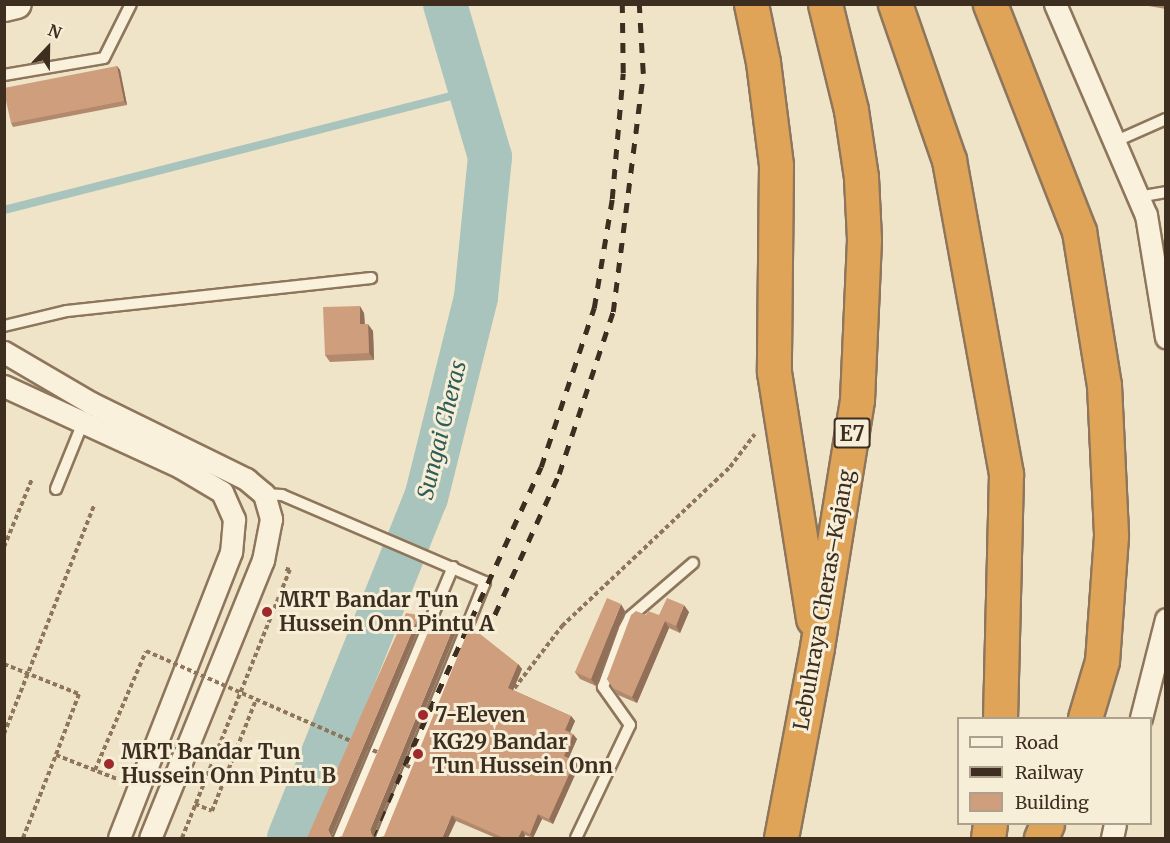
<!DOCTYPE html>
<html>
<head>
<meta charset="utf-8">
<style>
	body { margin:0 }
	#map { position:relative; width:1170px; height:843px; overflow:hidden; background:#f0e4c8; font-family:Merriweather,serif }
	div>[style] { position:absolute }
	.stream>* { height:8px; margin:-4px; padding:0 4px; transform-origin:4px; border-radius:4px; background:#a9c4bc }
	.river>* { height:44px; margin:-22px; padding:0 22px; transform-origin:22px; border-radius:22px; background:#a9c4bc }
	.path>* { height:4px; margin-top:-2px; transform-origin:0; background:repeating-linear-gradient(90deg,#8d765c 0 4.5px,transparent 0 7.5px) }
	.roads { filter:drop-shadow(2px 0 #8d765c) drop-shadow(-2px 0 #8d765c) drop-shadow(0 2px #8d765c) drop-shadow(0 -2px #8d765c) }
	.service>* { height:10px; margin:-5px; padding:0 5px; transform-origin:5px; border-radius:5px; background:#faf1dc }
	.minor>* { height:21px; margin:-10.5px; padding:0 10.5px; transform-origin:10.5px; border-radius:10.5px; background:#faf1dc }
	.secondary>* { height:28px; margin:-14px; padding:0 14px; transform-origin:14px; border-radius:14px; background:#faf1dc }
	.motorway>* { height:33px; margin:-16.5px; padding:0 16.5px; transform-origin:16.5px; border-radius:16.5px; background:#e0a458 }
	.rail>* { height:4.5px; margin-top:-2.25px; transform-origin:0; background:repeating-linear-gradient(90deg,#3d2e20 0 10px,transparent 0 20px) }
	.path-bridge>* { height:4px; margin-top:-2px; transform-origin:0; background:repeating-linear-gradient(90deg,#8d765c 0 4.5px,transparent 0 7.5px) }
	.wall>* { inset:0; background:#b2896c }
	.shaded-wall>* { inset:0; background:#916f58 }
	.building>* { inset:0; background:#cf9f7d }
	.dots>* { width:16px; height:16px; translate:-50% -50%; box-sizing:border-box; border:3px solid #f7eed8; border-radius:50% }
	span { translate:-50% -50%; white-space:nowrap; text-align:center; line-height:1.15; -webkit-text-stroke:6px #f7eed8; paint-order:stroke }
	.shield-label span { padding:2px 4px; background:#f7eed8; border:2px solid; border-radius:4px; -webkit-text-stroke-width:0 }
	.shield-label { font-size:20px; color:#3d2e20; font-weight:700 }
	.poi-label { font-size:21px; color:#3d2e20; font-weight:700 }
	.left { translate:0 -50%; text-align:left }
	.street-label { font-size:21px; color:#3d2e20 }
	.water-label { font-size:22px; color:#2f5d5a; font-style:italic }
	.frame { position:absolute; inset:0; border:6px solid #3d2e20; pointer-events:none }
	.legend { position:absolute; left:957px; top:717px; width:195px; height:108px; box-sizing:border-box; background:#f7eed8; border:2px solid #ada18e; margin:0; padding:8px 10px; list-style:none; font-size:18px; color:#3d2e20 }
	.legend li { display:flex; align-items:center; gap:12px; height:30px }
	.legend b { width:30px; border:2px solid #ada18e }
	.north { position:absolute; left:18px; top:18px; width:60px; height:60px; -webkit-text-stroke:4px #f7eed8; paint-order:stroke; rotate:22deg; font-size:16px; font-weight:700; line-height:24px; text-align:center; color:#3d2e20 }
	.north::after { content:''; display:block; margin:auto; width:21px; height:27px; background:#3d2e20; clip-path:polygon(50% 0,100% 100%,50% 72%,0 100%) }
</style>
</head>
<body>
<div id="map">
	<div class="stream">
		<div style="left:4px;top:210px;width:481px;rotate:-14.3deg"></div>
	</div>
	<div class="river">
		<div style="left:289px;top:838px;width:367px;rotate:-68.1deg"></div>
		<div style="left:426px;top:498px;width:207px;rotate:-76deg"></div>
		<div style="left:476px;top:297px;width:141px;rotate:-84.3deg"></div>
		<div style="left:490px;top:157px;width:159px;rotate:-106.4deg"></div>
	</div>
	<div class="path">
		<div style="left:4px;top:547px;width:74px;rotate:-67.6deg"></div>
		<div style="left:4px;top:664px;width:81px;rotate:21.8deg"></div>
		<div style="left:79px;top:694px;width:65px;rotate:110.7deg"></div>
		<div style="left:510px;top:694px;width:86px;rotate:-52.6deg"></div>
		<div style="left:562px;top:626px;width:231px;rotate:-43.4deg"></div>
		<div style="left:730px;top:467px;width:41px;rotate:-52.9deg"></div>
		<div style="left:4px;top:734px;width:246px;rotate:-68.5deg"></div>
		<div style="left:95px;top:770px;width:129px;rotate:-66.8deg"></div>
		<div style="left:195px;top:804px;width:18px;rotate:22deg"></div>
		<div style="left:212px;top:811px;width:119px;rotate:-68.4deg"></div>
		<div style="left:23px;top:838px;width:89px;rotate:-68.3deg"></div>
		<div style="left:56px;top:755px;width:66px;rotate:21.5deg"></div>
		<div style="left:182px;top:838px;width:289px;rotate:-68.1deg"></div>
		<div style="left:290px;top:570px;width:7px;rotate:-164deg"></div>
	</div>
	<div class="roads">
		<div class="service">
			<div style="left:4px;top:75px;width:101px;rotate:-9.6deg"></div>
			<div style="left:104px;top:58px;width:60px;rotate:-63.4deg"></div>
			<div style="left:1114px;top:142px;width:57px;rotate:-23.9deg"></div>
			<div style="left:1138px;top:197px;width:28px;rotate:-10deg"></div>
			<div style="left:4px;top:326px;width:65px;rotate:-13.4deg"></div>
			<div style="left:67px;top:311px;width:306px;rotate:-6.2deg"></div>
			<div style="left:56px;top:489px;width:74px;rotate:-67.9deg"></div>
			<div style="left:264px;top:494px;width:18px;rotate:3deg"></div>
			<div style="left:282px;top:495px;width:221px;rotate:23.2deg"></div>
			<div style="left:485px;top:582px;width:276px;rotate:112.1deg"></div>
			<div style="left:339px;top:838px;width:294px;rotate:-67.2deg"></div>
			<div style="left:576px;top:838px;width:125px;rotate:-64.5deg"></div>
			<div style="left:630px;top:725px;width:47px;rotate:-125.4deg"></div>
			<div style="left:603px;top:687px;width:62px;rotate:-70.1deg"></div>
			<div style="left:624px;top:629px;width:13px;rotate:-63deg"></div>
			<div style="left:630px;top:617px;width:83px;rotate:-40.6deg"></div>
		</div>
		<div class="minor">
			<div style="left:1055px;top:4px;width:230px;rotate:66.7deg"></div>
			<div style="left:1146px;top:215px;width:124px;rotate:80.7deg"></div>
			<div style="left:4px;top:352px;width:101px;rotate:30.4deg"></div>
			<div style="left:91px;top:403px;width:173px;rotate:26.1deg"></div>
			<div style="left:246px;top:479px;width:23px;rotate:40deg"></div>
			<div style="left:264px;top:494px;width:26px;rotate:74deg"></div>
			<div style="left:271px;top:519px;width:42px;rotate:101deg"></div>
			<div style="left:263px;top:560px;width:300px;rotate:112.1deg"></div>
			<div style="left:4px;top:386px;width:194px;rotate:24.7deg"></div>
			<div style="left:180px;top:467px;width:49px;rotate:30.8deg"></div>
			<div style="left:222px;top:492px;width:30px;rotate:66deg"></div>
			<div style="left:234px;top:519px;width:33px;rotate:95deg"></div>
			<div style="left:231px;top:552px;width:307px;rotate:111.4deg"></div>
			<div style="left:1141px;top:718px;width:102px;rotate:-75.8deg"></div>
			<div style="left:1112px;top:838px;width:14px;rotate:-78deg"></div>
		</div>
		<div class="secondary">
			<div style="left:4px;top:7px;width:13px;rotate:-13deg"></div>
		</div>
		<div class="motorway">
			<div style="left:751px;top:4px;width:59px;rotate:78.3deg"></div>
			<div style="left:763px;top:62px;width:104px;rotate:82.8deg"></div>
			<div style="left:776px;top:165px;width:207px;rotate:90.6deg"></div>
			<div style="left:774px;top:372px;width:250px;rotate:81deg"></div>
			<div style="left:895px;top:4px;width:165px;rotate:70.9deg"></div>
			<div style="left:949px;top:160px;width:319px;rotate:79.7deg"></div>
			<div style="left:1006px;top:474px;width:244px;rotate:91.4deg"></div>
			<div style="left:990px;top:4px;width:244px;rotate:68.6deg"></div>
			<div style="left:1079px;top:231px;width:156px;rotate:80.8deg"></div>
			<div style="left:1104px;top:385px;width:151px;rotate:87.3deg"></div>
			<div style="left:1111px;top:536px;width:125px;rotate:94.1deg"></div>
			<div style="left:1102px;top:661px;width:59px;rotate:106.6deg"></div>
			<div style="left:781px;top:838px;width:194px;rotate:-79.3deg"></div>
			<div style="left:817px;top:647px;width:250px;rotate:-80.8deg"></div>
			<div style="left:857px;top:400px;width:161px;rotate:-87.5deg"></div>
			<div style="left:864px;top:239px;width:62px;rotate:-92.8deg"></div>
			<div style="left:861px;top:177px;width:68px;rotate:-98.5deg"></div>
			<div style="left:851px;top:110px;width:109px;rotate:-103.8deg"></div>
			<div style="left:988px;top:838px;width:14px;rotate:-82deg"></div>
			<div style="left:1041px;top:838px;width:15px;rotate:-67deg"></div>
		</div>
	</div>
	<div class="rail">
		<div style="left:478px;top:651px;width:195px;rotate:-65.4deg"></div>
		<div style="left:559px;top:474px;width:171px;rotate:-71.6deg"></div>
		<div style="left:613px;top:312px;width:241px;rotate:-82.8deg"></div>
		<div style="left:643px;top:73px;width:69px;rotate:-93.3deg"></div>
		<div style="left:371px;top:838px;width:408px;rotate:-65.4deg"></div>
		<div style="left:541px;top:467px;width:168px;rotate:-71.6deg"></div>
		<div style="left:594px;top:308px;width:110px;rotate:-80.6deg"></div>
		<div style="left:612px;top:199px;width:126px;rotate:-85deg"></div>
		<div style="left:623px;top:73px;width:69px;rotate:-90.8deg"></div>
	</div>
	<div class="path-bridge">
		<div style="left:146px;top:651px;width:226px;rotate:23.7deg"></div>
		<div style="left:366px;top:747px;width:17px;rotate:25deg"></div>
		<div style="left:399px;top:762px;width:19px;rotate:25deg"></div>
	</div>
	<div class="wall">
		<div style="clip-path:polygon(1137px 4px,1166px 4px,1166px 9px)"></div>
		<div style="clip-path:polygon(117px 66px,120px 70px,127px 105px,13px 127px,11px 123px)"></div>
		<div style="clip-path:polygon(364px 313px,365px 324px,373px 331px,374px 360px,330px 362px,325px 355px)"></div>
		<div style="clip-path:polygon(625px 611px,596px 686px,580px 679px,575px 672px)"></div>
		<div style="clip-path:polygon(689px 612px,680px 633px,669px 628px,637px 703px,618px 695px,607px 679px,646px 615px,659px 615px)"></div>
		<div style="clip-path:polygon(518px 664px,522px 669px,513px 690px,571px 716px,575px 721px,570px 732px,577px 739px,569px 758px,579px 766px,553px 824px,542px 819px,533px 838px,525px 835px,524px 838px,496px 838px,456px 821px,384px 836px)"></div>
	</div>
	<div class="shaded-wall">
		<div style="clip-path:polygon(117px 66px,120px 70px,127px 105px,124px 101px)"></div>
		<div style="clip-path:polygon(360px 306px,364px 313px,365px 331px,360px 324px)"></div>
		<div style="clip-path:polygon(368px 324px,373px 331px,374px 360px,369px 353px)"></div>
		<div style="clip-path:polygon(621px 604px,625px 611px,596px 686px,591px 679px)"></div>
		<div style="clip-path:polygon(684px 605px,689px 612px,680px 633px,676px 626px)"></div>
		<div style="clip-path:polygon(419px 615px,422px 621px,332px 835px,334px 838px,332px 838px,328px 830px)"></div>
		<div style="clip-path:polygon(665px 621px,669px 628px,637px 703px,632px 697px)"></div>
		<div style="clip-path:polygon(455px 623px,458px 628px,374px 835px,375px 838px,374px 838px,370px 830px)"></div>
		<div style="clip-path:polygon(518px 664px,522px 669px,512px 693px,508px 688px)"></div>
		<div style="clip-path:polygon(571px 716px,575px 721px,569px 735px,565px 730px)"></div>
		<div style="clip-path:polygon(573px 734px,577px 739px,567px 761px,564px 756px)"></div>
		<div style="clip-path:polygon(575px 761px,579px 766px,553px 824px,549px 819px)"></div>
		<div style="clip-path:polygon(538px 814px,542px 819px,533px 838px,530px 834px)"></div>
		<div style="clip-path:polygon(452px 815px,456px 821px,448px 838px,442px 838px)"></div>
		<div style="clip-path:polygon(522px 830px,525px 835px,524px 838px,518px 838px)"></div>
	</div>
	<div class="building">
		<div style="clip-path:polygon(117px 66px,124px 101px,11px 123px,4px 92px,4px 88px)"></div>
		<div style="clip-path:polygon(360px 306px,360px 324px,368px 324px,369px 353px,325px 355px,323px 307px)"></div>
		<div style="clip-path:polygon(607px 598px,621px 604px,591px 679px,575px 672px)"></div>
		<div style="clip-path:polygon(667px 598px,684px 605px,676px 626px,665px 621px,632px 697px,613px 688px,607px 679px,631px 615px,636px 611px,646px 615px,648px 611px,659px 615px)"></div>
		<div style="clip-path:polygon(406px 613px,419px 615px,328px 830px,332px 838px,307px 838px)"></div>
		<div style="clip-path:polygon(434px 618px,455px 623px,370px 830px,374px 838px,336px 838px,342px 836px)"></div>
		<div style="clip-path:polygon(470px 626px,518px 664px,508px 688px,571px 716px,565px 730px,573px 734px,564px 756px,575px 761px,549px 819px,538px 814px,530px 834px,522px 830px,518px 838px,504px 838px,452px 815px,442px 838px,377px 838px,384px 836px)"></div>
	</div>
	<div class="dots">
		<div style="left:267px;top:612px;background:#9e2a2b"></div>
		<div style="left:423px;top:715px;background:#9e2a2b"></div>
		<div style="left:418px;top:754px;background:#9e2a2b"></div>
		<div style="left:109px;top:764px;background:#9e2a2b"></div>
	</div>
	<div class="shield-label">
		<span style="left:852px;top:433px">E7</span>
	</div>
	<div class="poi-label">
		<span class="left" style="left:279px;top:612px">MRT Bandar Tun<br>Hussein Onn Pintu A</span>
		<span class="left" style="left:435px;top:715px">7-Eleven</span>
		<span class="left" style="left:432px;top:754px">KG29 Bandar<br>Tun Hussein Onn</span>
		<span class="left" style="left:121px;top:764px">MRT Bandar Tun<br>Hussein Onn Pintu B</span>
	</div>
	<div class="street-label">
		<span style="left:824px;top:600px;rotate:-80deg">Lebuhraya Cheras–Kajang</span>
	</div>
	<div class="water-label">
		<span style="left:442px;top:430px;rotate:-76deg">Sungai Cheras</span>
	</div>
	<div class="frame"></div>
	<ul class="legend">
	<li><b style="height:8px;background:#faf1dc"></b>Road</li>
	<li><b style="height:8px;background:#3d2e20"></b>Railway</li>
	<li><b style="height:16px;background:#cf9f7d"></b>Building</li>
	</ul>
	<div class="north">N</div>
</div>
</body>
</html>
